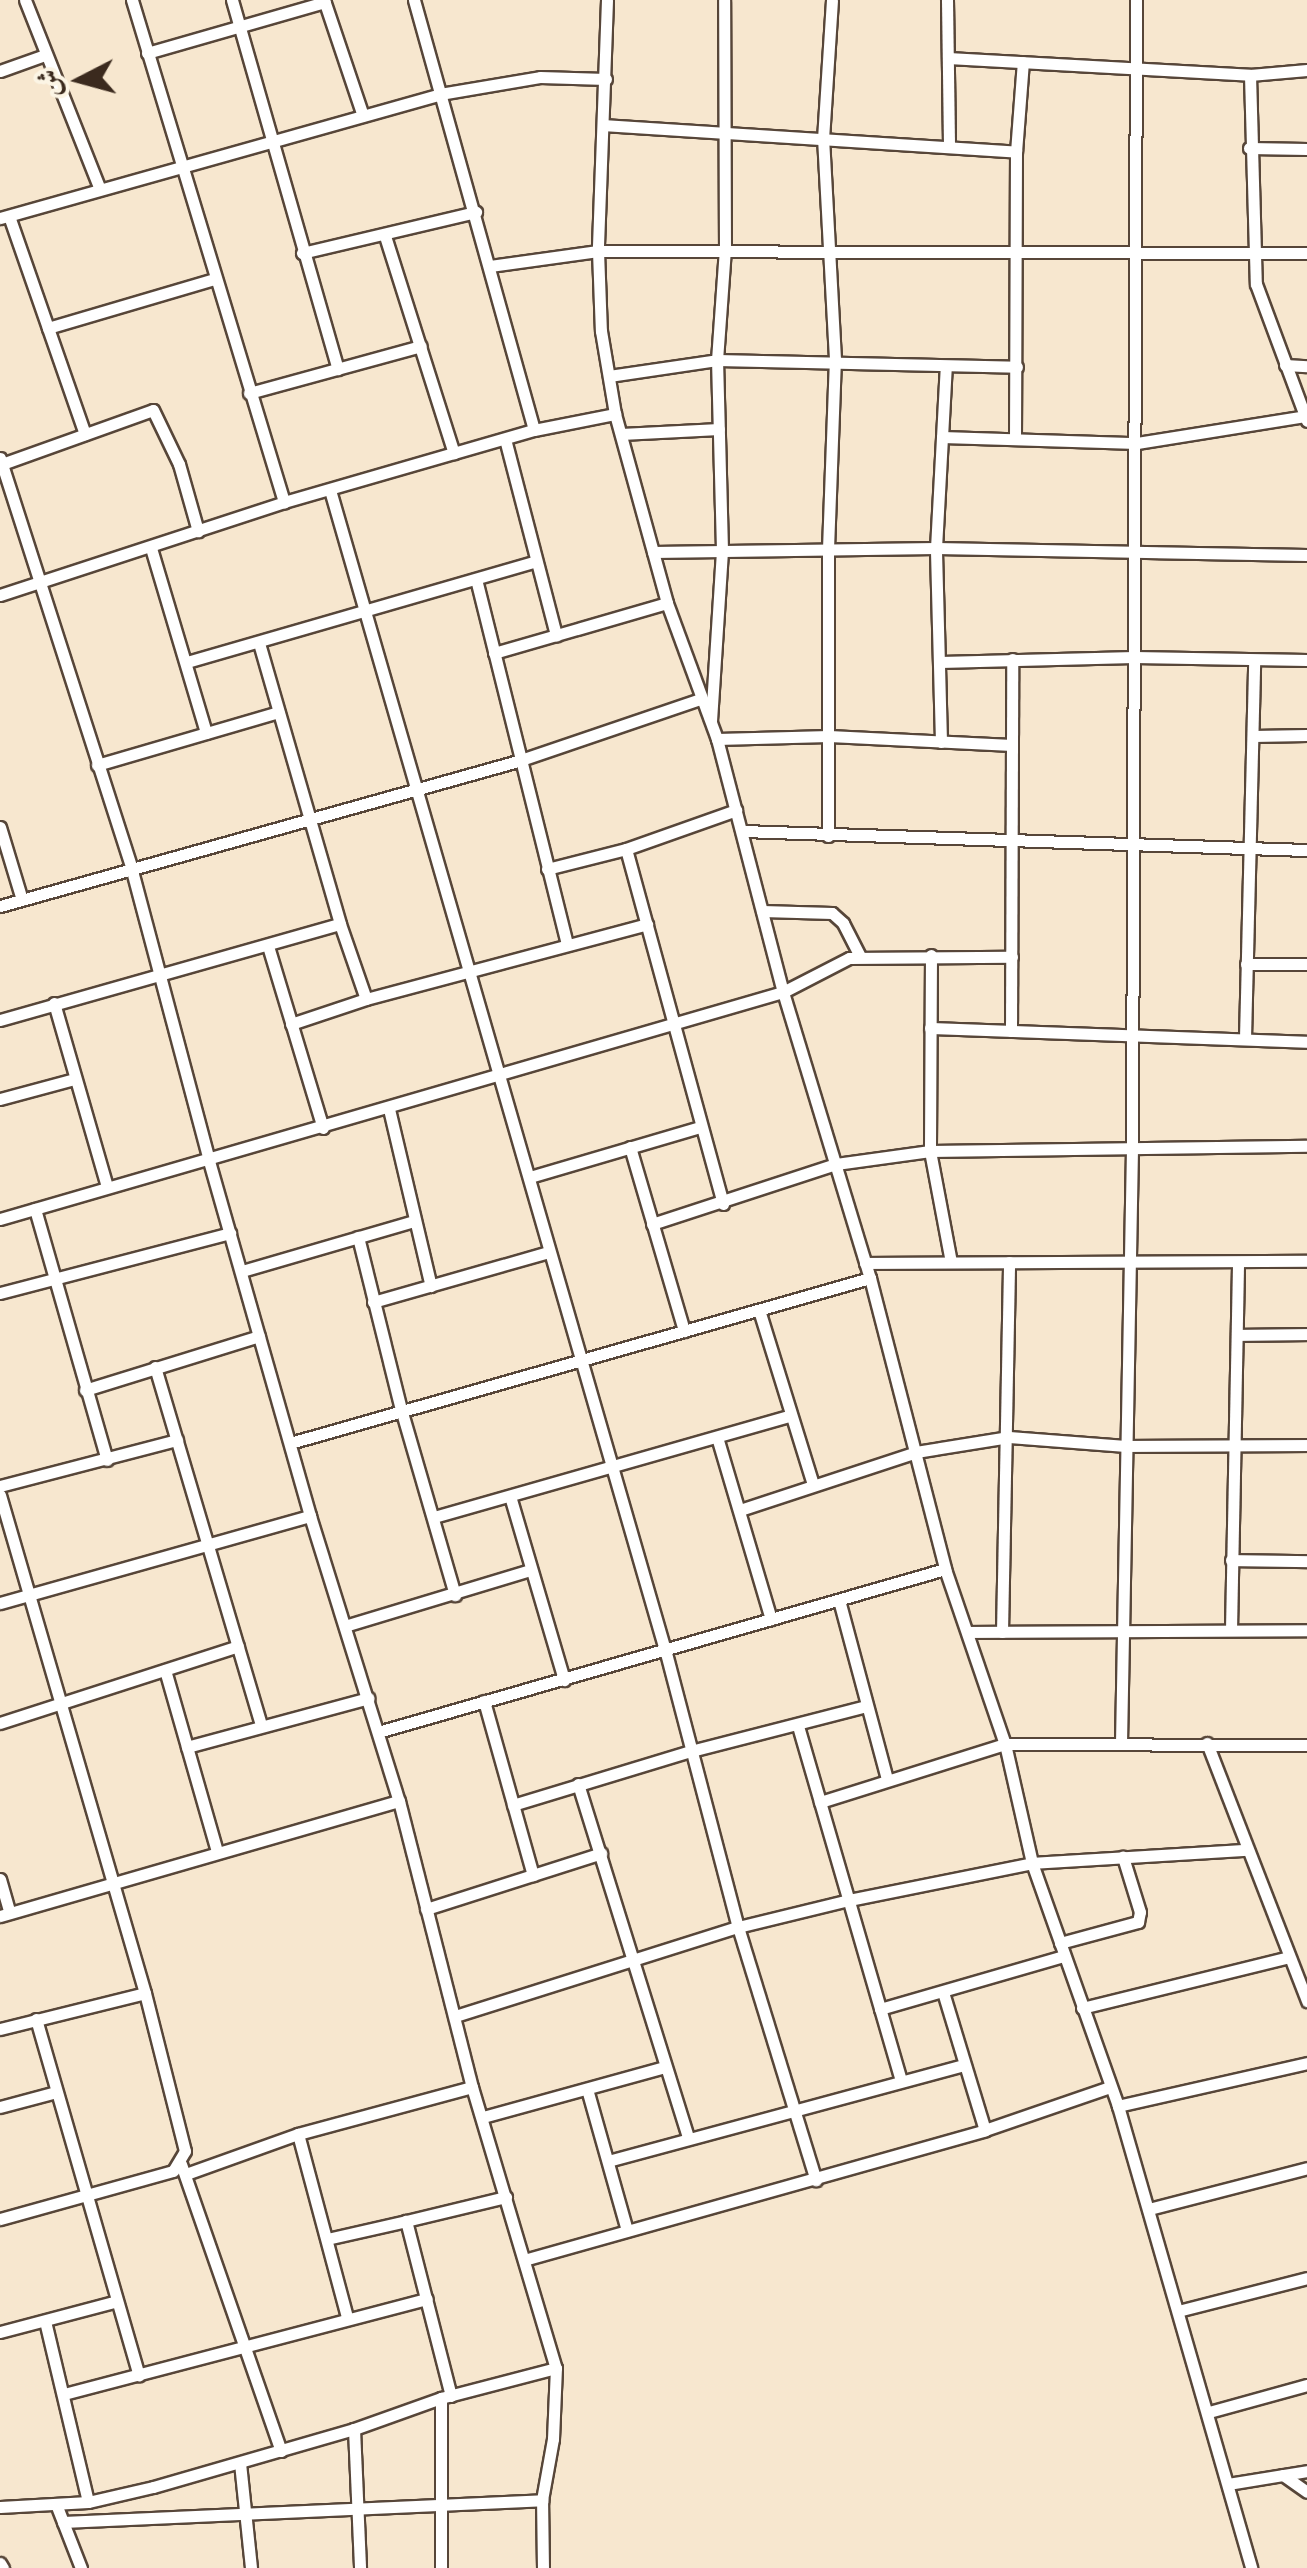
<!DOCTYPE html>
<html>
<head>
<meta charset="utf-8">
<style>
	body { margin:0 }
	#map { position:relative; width:1307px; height:2568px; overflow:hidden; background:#f7e7cf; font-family:"IM FELL Double Pica",Amiri,serif }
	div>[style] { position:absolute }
	.roads { filter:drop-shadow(2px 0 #574639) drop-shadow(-2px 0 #574639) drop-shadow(0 2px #574639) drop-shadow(0 -2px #574639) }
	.minor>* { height:11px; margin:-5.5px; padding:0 5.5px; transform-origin:5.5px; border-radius:5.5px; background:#fff }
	span { translate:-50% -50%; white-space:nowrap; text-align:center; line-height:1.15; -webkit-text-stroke:8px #fcf5e5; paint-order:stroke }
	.north { position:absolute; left:30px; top:30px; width:100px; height:100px; -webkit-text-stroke:8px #fcf5e5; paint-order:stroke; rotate:264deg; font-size:28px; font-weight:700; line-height:40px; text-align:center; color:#3b2a1e }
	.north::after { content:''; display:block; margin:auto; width:35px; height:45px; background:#3b2a1e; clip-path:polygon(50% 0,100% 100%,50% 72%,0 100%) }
</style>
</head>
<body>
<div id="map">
	<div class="roads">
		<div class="minor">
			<div style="left:25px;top:0;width:203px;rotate:68.4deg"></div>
			<div style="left:132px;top:0;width:525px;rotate:73.15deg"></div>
			<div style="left:232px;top:0;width:384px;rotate:74deg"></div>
			<div style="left:324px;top:0;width:122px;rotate:71.4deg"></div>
			<div style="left:414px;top:0;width:446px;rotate:74.4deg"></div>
			<div style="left:607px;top:0;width:251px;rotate:92.1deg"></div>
			<div style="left:598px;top:251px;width:80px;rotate:87.9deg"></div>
			<div style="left:601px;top:331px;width:84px;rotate:80.4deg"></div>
			<div style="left:615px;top:414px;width:196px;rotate:74.6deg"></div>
			<div style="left:667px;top:603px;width:145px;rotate:69.8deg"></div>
			<div style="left:717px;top:739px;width:261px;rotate:75.4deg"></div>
			<div style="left:783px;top:992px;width:299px;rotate:73.1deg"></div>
			<div style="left:870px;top:1278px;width:301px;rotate:75.5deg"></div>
			<div style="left:945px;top:1569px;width:185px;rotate:71.1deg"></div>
			<div style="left:1005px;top:1744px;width:122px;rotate:77.2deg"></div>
			<div style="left:1032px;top:1863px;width:258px;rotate:70.5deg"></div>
			<div style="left:1118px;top:2106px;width:481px;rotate:73.9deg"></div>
			<div style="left:947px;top:0;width:146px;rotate:89.2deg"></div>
			<div style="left:147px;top:53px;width:185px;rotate:-16deg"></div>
			<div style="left:948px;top:58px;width:302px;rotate:3.2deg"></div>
			<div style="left:1250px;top:75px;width:57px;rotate:-5deg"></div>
			<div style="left:0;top:71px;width:48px;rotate:-19.6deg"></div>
			<div style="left:1250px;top:75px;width:209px;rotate:88.4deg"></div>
			<div style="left:1256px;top:284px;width:146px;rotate:69.6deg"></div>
			<div style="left:604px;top:125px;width:413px;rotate:3.7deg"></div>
			<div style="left:1249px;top:148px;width:58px;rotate:1deg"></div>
			<div style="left:9px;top:216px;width:231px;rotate:70.8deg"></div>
			<div style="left:0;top:218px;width:457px;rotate:-15.7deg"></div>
			<div style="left:440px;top:94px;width:101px;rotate:-9.6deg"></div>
			<div style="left:540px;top:77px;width:66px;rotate:1.7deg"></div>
			<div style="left:385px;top:236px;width:228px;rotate:72.4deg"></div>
			<div style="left:302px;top:253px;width:179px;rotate:-13.3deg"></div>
			<div style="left:490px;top:266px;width:109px;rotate:-7.9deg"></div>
			<div style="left:598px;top:251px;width:709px;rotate:0.16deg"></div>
			<div style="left:48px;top:328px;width:174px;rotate:-16.4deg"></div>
			<div style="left:1285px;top:365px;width:22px;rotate:3deg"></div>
			<div style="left:609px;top:376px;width:109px;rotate:-8.4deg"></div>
			<div style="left:717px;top:360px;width:300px;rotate:1.3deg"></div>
			<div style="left:249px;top:393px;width:178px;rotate:-15.3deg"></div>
			<div style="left:621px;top:434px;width:98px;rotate:-2.9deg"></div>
			<div style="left:942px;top:437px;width:195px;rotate:1.8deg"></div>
			<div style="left:1137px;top:443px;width:170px;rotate:-9.1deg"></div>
			<div style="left:505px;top:439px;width:203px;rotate:75.4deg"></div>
			<div style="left:1015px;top:439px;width:287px;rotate:-89.8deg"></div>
			<div style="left:1016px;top:152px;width:90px;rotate:-85.6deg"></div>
			<div style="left:0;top:458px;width:429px;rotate:72.2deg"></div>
			<div style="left:131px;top:867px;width:304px;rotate:75.1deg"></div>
			<div style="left:209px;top:1161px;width:369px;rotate:74.1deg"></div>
			<div style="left:310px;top:1516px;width:299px;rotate:72.7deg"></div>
			<div style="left:399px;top:1801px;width:295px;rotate:75.7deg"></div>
			<div style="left:472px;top:2087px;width:293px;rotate:73.4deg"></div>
			<div style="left:556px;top:2368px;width:119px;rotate:165.4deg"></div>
			<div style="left:441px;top:2398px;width:92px;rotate:160.4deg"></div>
			<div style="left:354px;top:2429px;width:209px;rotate:163.9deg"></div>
			<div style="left:153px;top:2487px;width:67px;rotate:167deg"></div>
			<div style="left:88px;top:2502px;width:88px;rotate:176.7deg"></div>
			<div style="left:2px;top:464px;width:160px;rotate:-19.7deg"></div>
			<div style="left:153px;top:410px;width:60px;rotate:64.3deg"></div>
			<div style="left:179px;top:464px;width:70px;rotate:74.2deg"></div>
			<div style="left:330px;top:490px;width:1211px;rotate:73.89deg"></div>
			<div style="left:666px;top:1653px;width:283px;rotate:75.3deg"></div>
			<div style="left:738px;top:1927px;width:265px;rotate:72.9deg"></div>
			<div style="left:151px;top:548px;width:193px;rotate:73.4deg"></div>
			<div style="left:653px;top:552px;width:283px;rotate:-0.8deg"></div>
			<div style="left:936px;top:548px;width:371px;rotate:1.1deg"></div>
			<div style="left:476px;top:579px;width:377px;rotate:76deg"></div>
			<div style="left:0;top:595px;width:299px;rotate:-18.1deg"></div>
			<div style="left:284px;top:502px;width:260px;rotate:-16.1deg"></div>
			<div style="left:534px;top:430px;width:83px;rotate:-11.2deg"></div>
			<div style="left:259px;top:643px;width:292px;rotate:73.9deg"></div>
			<div style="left:340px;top:924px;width:79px;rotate:70.9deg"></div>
			<div style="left:494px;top:653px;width:180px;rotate:-16.1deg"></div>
			<div style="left:187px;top:662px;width:363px;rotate:-16.1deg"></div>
			<div style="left:940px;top:662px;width:194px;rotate:-1.5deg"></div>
			<div style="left:1134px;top:657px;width:173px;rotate:1deg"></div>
			<div style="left:711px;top:721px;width:171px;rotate:-86.3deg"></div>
			<div style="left:722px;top:550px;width:190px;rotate:-91.5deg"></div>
			<div style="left:717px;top:360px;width:111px;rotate:-85.9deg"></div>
			<div style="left:725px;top:249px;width:249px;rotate:-90.2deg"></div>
			<div style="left:1253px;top:736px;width:54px;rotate:-1.1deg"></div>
			<div style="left:717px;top:739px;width:112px;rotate:-1.5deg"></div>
			<div style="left:829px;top:736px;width:183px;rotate:2.8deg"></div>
			<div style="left:941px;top:742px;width:194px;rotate:-91.5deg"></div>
			<div style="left:936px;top:548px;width:182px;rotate:-86.9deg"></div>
			<div style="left:97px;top:765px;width:189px;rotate:-16.3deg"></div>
			<div style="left:0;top:827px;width:76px;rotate:73.2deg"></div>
			<div style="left:742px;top:831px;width:565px;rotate:1.93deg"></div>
			<div style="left:828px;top:836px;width:287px;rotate:-90deg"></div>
			<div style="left:828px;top:549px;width:190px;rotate:-87.9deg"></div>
			<div style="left:835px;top:359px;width:220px;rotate:-93.1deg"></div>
			<div style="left:823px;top:139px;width:139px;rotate:-86.3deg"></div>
			<div style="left:626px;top:849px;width:368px;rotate:74.7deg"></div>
			<div style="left:547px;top:869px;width:81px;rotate:-14.2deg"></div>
			<div style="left:626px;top:849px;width:117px;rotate:-19.5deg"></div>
			<div style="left:0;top:906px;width:538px;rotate:-15.64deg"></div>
			<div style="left:518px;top:761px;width:192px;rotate:-18.8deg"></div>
			<div style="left:762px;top:911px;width:70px;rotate:1.6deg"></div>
			<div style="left:832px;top:913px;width:15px;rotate:42deg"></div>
			<div style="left:843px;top:923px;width:38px;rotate:63deg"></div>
			<div style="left:268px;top:946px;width:190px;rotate:73.2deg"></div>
			<div style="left:931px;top:955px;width:196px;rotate:90.3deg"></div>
			<div style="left:930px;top:1151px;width:113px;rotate:79.3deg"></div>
			<div style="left:1246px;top:964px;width:61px"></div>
			<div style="left:54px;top:1003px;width:191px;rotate:73.9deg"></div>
			<div style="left:0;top:1020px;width:353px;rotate:-15.8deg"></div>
			<div style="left:291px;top:1024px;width:79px;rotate:-18.4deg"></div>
			<div style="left:366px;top:999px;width:291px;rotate:-14.9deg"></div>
			<div style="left:930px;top:1028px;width:377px;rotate:2.1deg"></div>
			<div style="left:1011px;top:1031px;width:372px;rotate:-89.8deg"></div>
			<div style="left:1245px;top:1038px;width:378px;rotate:-88.6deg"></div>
			<div style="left:0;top:1099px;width:77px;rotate:-15.1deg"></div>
			<div style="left:389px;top:1109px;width:182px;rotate:76.7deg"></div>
			<div style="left:630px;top:1147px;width:192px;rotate:73.6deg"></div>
			<div style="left:530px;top:1177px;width:177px;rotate:-16.4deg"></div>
			<div style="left:35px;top:1209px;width:261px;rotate:74deg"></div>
			<div style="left:0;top:1219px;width:815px;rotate:-16.17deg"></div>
			<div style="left:783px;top:992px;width:74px;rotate:-27.3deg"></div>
			<div style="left:849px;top:958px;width:163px;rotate:-0.4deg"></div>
			<div style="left:652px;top:1224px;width:194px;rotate:-18.1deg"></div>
			<div style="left:836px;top:1164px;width:95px;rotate:-7.9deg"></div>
			<div style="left:930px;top:1151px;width:377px;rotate:-0.8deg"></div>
			<div style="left:358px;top:1237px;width:177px;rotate:76deg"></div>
			<div style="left:401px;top:1409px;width:194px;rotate:73.8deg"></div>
			<div style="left:865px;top:1263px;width:442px;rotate:-0.3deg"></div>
			<div style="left:242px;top:1271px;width:179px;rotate:-16.2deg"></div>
			<div style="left:0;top:1293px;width:238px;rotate:-14.6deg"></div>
			<div style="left:373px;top:1302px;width:183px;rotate:-15.9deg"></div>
			<div style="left:759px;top:1310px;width:182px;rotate:72.8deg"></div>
			<div style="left:1237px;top:1335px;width:70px;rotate:-0.8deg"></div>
			<div style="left:155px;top:1367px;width:373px;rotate:73.5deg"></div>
			<div style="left:85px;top:1390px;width:182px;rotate:-17.2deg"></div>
			<div style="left:717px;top:1437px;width:190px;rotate:73.5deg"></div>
			<div style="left:290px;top:1443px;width:603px;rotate:-15.88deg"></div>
			<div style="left:0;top:1486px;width:183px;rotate:-14.6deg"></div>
			<div style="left:0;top:1495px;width:519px;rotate:73.77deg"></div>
			<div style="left:145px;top:1993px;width:163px;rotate:75.8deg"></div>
			<div style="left:185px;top:2151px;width:23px;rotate:121deg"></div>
			<div style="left:173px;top:2171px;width:180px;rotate:164.5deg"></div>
			<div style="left:510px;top:1496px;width:192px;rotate:73.6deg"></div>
			<div style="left:740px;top:1510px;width:185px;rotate:-18.2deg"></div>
			<div style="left:916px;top:1452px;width:94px;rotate:-9.2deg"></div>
			<div style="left:1009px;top:1437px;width:117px;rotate:4.4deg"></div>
			<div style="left:1126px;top:1446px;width:181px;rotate:-0.3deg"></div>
			<div style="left:434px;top:1517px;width:371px;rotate:-15.9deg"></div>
			<div style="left:1231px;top:1560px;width:76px;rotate:0.8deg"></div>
			<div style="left:839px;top:1600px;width:185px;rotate:75deg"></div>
			<div style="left:0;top:1603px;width:322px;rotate:-15.7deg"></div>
			<div style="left:345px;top:1626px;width:194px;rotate:-16.8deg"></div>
			<div style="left:1231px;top:1630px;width:368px;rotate:-88.9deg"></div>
			<div style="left:968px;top:1632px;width:339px;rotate:-0.3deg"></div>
			<div style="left:1002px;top:1632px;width:370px;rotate:-88.9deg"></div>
			<div style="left:165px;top:1670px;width:188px;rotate:74deg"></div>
			<div style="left:484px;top:1701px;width:181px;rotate:74.3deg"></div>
			<div style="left:0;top:1723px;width:250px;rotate:-17.9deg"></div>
			<div style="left:798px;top:1726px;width:369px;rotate:73.8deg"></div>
			<div style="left:378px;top:1732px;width:590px;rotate:-16.04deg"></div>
			<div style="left:1121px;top:1743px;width:597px;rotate:-88.94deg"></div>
			<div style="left:1132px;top:1146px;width:1146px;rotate:-89.8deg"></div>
			<div style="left:1207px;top:1743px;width:277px;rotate:68.8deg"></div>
			<div style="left:187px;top:1747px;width:188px;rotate:-15.1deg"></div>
			<div style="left:578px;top:1784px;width:371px;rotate:72.7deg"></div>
			<div style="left:820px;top:1802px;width:194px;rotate:-17.4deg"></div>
			<div style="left:1005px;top:1744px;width:302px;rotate:0.2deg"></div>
			<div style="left:513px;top:1805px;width:186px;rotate:-16.9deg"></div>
			<div style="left:691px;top:1751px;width:181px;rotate:-14.4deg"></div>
			<div style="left:0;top:1879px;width:35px;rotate:74deg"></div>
			<div style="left:426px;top:1909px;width:184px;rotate:-17.7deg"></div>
			<div style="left:0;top:1916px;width:415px;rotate:-16.1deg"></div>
			<div style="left:1060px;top:1943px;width:81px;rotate:-15.1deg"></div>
			<div style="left:1138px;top:1922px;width:10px;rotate:-79deg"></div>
			<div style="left:1140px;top:1912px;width:58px;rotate:-107.2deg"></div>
			<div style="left:943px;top:1992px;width:144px;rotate:73.1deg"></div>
			<div style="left:1082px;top:2008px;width:213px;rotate:-13.8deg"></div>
			<div style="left:880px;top:2009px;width:191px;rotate:-16.1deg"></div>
			<div style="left:455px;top:2016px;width:297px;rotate:-17.5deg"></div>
			<div style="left:738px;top:1927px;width:114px;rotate:-13.7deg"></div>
			<div style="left:849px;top:1900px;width:187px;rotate:-11.4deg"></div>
			<div style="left:1032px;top:1863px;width:214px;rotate:-3.5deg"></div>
			<div style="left:36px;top:2019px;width:371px;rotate:73.9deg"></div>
			<div style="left:0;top:2029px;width:149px;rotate:-13.9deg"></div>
			<div style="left:587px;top:2089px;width:147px;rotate:74.2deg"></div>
			<div style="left:1118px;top:2106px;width:194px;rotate:-12.8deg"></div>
			<div style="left:0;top:2107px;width:58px;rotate:-15deg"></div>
			<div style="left:483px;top:2117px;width:188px;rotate:-15.4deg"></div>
			<div style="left:298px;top:2134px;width:189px;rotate:75deg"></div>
			<div style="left:608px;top:2161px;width:368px;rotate:-15.1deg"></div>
			<div style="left:181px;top:2164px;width:304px;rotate:70.8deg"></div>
			<div style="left:186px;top:2174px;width:119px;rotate:-19.7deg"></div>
			<div style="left:298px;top:2134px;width:180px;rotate:-15.1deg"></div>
			<div style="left:1149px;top:2209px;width:163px;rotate:-14.5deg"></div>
			<div style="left:327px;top:2239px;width:81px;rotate:-12.8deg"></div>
			<div style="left:524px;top:2260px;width:479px;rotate:-15.7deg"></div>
			<div style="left:985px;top:2130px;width:132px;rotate:-19deg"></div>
			<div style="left:1178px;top:2311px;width:133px;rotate:-14.3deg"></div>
			<div style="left:45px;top:2321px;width:186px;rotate:76.6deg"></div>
			<div style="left:0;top:2332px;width:121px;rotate:-14.8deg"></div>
			<div style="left:64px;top:2394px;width:375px;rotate:-14.7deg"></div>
			<div style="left:451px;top:2396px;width:181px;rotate:-104.4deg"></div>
			<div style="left:406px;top:2221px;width:103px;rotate:-13.5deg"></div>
			<div style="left:1209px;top:2412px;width:102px;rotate:-15.4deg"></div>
			<div style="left:354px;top:2429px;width:139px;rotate:87.5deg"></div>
			<div style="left:240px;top:2463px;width:106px;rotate:84deg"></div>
			<div style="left:1283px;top:2475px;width:29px;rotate:35deg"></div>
			<div style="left:1228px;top:2484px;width:80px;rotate:-9.3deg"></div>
			<div style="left:56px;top:2504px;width:69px;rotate:68.7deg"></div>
			<div style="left:63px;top:2522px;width:480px;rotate:-2.6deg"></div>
			<div style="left:0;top:2563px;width:6px;rotate:59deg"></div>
			<div style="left:441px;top:2568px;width:170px;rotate:-90deg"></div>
			<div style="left:543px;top:2568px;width:68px;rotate:-90.8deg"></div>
			<div style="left:542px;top:2500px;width:62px;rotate:-79.8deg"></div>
			<div style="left:553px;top:2439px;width:71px;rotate:-87.6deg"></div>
		</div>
	</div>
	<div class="north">ش</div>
</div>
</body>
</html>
